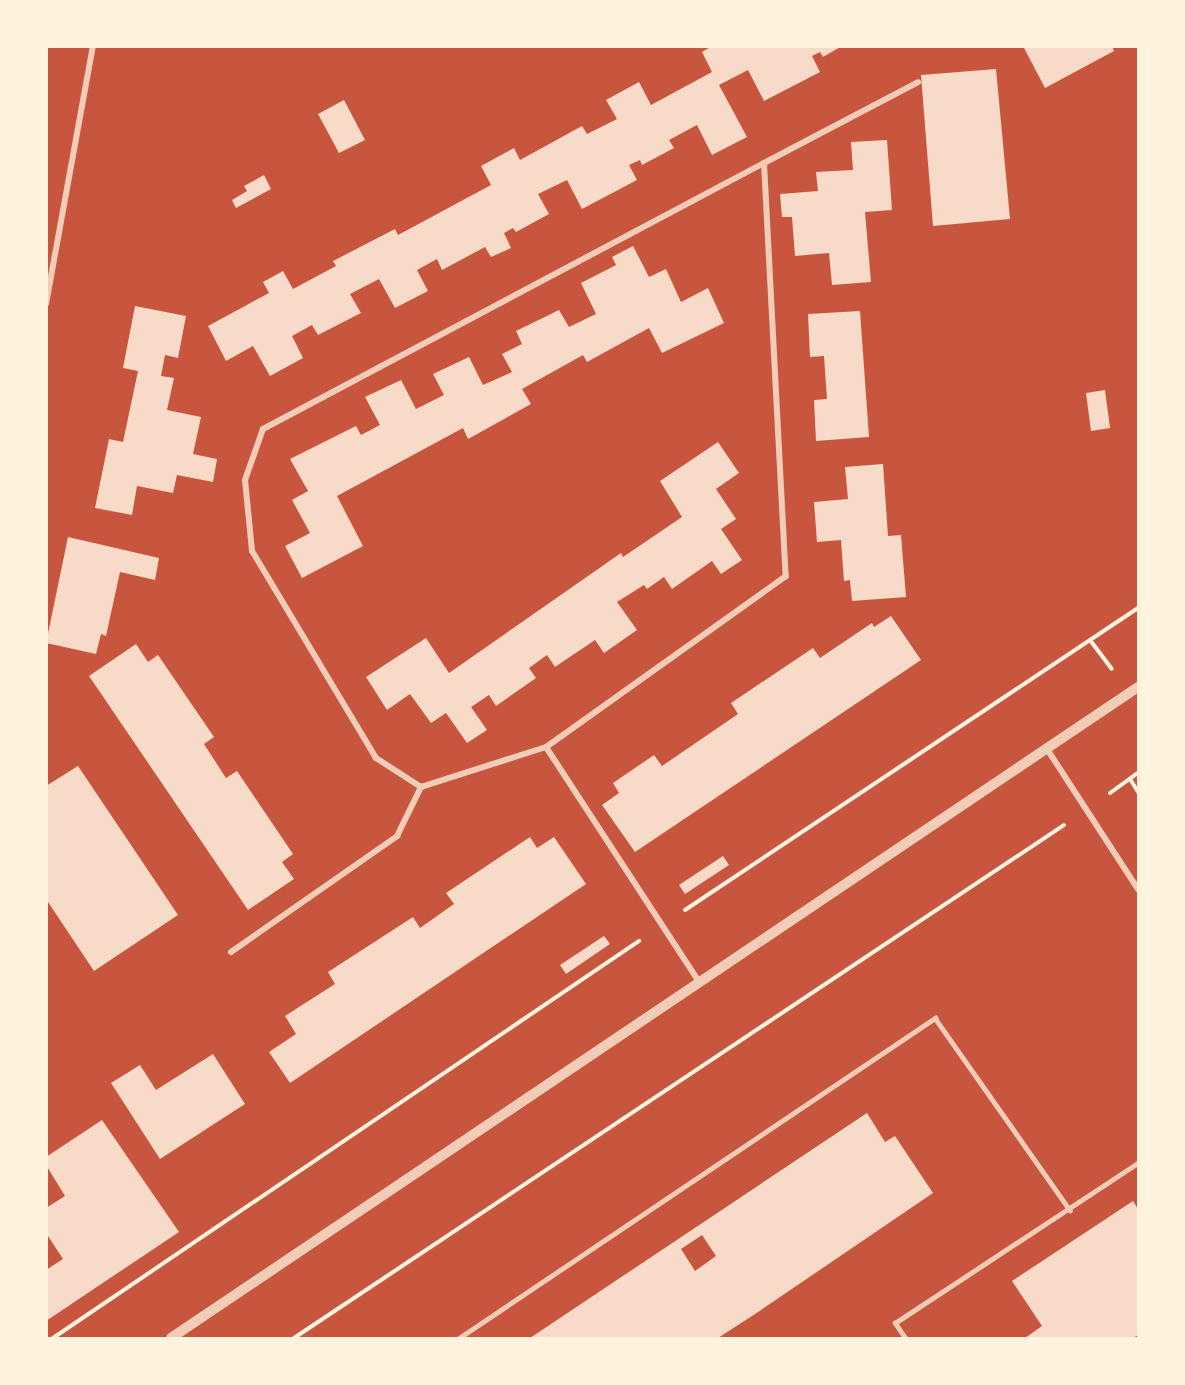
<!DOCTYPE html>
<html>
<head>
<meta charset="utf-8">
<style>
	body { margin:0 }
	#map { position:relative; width:1185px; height:1385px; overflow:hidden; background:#c8553d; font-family:"Work Sans",sans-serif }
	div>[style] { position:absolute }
	.building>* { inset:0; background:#f7dbc8 }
	.path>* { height:4px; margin:-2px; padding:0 2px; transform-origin:2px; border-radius:2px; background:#fff3e0 }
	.service>* { height:4.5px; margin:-2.25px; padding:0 2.25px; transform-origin:2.25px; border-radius:2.25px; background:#f1ccb7 }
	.minor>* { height:6px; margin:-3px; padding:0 3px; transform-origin:3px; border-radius:3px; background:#f1ccb7 }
	.tertiary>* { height:10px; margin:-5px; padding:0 5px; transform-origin:5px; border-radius:5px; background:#f1ccb7 }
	span { translate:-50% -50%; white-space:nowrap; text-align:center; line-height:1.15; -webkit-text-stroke:4.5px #fff3e0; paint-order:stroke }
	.frame { position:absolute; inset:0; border:48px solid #fff3e0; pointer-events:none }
</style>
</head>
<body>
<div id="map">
	<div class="building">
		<div style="clip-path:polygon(712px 46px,842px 46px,823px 57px,820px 52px,812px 56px,820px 72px,764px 101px,748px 70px,719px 85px,747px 137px,712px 155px,697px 125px,669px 140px,674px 148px,642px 165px,640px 160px,629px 165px,637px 180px,582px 209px,567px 180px,538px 194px,549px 214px,516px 232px,513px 228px,504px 233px,511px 248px,491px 257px,485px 247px,442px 270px,437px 259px,417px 270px,428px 291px,395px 308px,379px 279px,350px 294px,361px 313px,318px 335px,312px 325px,292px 336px,303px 358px,270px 376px,253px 346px,226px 361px,208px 326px,269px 293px,263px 282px,283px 271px,293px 289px,336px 266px,333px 261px,395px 229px,398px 235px,491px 185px,481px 166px,514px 148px,520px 160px,582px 126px,587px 134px,617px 119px,606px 100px,639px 82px,651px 105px,712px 72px,702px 52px)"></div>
		<div style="clip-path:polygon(1023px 46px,1112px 46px,1114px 51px,1045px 88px)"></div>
		<div style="clip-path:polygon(996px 69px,1010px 219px,933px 226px,921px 75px)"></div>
		<div style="clip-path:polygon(344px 100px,365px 140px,339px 153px,318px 114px)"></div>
		<div style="clip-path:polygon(887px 140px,892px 210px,865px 212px,871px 282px,832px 285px,829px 253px,795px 256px,792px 217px,782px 217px,780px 194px,818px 191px,816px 172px,853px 170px,851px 142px)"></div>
		<div style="clip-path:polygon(264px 175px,271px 189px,236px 208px,232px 200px,247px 191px,244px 186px)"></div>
		<div style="clip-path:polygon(633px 246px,649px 277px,666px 269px,681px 302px,708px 288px,724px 323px,662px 353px,649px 328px,587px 362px,583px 355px,522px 389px,531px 404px,468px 439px,463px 428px,337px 496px,363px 546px,302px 578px,285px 546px,310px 533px,292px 500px,308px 491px,290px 459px,356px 426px,361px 435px,380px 425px,365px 397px,401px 380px,416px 409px,444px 395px,433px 374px,469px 357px,483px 385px,512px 372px,502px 354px,522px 344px,516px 331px,559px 310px,569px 327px,596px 314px,581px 283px,616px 265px,612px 257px)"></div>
		<div style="clip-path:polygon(135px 306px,186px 316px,178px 358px,165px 355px,161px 376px,174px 378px,167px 410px,201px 417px,193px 454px,217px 459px,213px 482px,177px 475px,173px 493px,137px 486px,132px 515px,95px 508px,109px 439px,123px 442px,138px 371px,123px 368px)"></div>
		<div style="clip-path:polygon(860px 311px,869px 437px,816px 441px,814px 400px,827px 399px,824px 356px,810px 357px,808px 314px)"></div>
		<div style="clip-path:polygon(1105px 390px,1110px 428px,1091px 431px,1086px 393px)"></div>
		<div style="clip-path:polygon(718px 442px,739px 473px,716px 489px,736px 519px,721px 529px,742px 560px,721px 574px,712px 561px,672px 589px,664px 577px,647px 589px,644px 585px,617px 602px,637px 630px,604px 653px,595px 640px,555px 667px,547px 655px,529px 668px,536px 678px,496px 706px,489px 695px,471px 707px,487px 730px,467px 743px,446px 713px,431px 723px,410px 694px,387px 710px,366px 677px,426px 638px,449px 673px,621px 553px,623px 557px,682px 517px,660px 481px)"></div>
		<div style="clip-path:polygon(883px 464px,888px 536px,901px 535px,906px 597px,852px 601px,850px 580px,844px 581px,841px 540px,817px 542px,814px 502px,848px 499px,845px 467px)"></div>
		<div style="clip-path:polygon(68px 537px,159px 558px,155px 580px,120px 572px,106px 636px,101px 634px,96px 654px,46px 643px)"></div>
		<div style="clip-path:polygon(891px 616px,921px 660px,635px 852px,602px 805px,619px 793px,613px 783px,654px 755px,662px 766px,738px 714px,731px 703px,813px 648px,820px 658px,872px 623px,874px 627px)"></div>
		<div style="clip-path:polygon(136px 644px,148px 662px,158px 655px,214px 737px,204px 744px,226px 778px,237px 771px,293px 854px,282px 862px,294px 879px,248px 910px,89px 676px)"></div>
		<div style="clip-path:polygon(78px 766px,178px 915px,94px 971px,46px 899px,46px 786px)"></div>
		<div style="clip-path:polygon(530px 837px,537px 848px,554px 837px,586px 884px,290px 1083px,269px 1052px,296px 1034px,285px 1016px,335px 984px,328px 972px,413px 917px,420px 928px,454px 904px,446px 893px)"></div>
		<div style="clip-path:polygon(723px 856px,729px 865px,685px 894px,679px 885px)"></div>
		<div style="clip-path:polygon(604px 936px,610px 944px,566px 974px,560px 965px)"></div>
		<div style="clip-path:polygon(213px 1054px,245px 1104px,160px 1159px,111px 1083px,140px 1065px,156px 1090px)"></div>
		<div style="clip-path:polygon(evenodd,867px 1113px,885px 1142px,895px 1136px,933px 1193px,755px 1314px,718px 1338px,530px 1338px,867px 1113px,702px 1235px,716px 1256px,695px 1271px,681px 1249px,702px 1235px)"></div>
		<div style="clip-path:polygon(102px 1120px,179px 1232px,46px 1321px,46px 1270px,63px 1259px,46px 1233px,46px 1208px,65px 1196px,46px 1165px,46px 1157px)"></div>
		<div style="clip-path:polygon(1133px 1201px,1138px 1209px,1138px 1335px,1133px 1338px,1025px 1338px,1042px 1326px,1012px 1281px)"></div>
	</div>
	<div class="path">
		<div style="left:1090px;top:640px;width:36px;rotate:53deg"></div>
		<div style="left:1130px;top:779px;width:15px;rotate:58deg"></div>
		<div style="left:1110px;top:793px;width:34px;rotate:-36deg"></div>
		<div style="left:685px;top:910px;width:544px;rotate:-33.69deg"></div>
		<div style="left:53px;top:1338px;width:708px;rotate:-34.12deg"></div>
		<div style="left:294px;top:1338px;width:925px;rotate:-33.67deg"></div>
	</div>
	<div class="service">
		<div style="left:459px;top:1338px;width:574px;rotate:-33.91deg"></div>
		<div style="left:935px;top:1018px;width:235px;rotate:54.9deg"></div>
		<div style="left:905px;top:1338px;width:18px;rotate:-124deg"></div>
		<div style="left:895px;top:1323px;width:291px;rotate:-33.4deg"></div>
	</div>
	<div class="minor">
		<div style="left:764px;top:163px;width:174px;rotate:-27.7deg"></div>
		<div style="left:46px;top:304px;width:262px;rotate:-79.7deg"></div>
		<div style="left:546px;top:747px;width:131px;rotate:162.3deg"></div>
		<div style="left:421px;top:787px;width:54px;rotate:-147.2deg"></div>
		<div style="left:376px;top:758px;width:241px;rotate:-120.9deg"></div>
		<div style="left:252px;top:551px;width:71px;rotate:-95.6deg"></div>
		<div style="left:245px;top:480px;width:54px;rotate:-70.6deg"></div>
		<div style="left:263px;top:429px;width:567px;rotate:-27.97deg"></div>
		<div style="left:764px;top:163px;width:414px;rotate:87deg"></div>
		<div style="left:786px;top:576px;width:295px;rotate:144.5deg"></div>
		<div style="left:546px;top:747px;width:280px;rotate:56.9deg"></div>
		<div style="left:1047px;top:749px;width:167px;rotate:57deg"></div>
		<div style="left:231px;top:952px;width:203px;rotate:-34.9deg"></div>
		<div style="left:397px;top:836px;width:55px;rotate:-63.9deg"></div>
	</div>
	<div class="tertiary">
		<div style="left:171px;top:1338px;width:1166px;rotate:-33.95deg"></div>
	</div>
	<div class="frame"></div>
</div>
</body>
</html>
